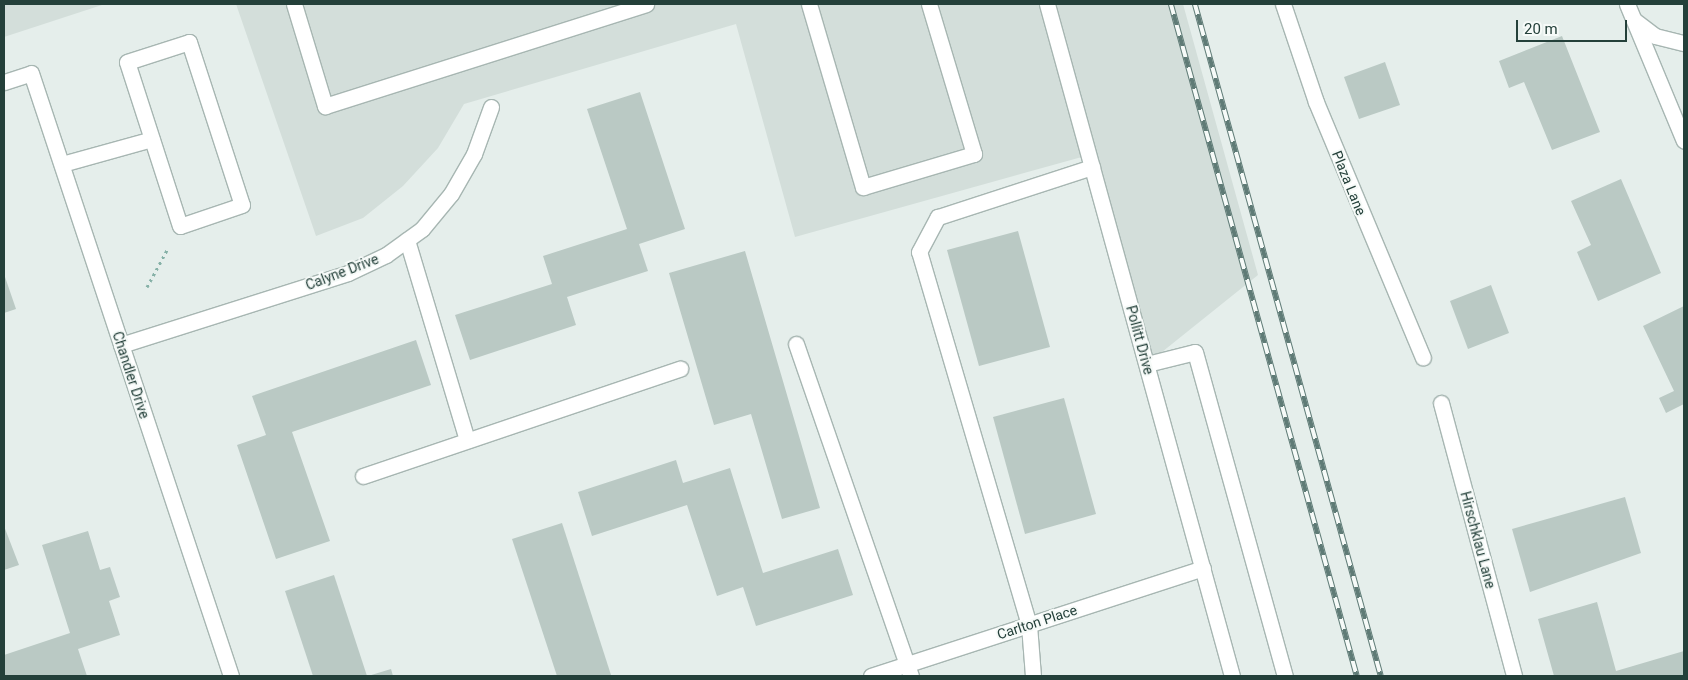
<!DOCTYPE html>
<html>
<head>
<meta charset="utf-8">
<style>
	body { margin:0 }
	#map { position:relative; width:1688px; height:680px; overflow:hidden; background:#e5eeeb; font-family:Roboto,sans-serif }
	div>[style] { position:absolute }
	.built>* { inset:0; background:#d3deda }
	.building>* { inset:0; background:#bac9c4 }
	.path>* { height:3px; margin-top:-1.5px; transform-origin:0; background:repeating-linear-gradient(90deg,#86b1a7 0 2.5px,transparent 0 6.5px) }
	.roads { filter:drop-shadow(1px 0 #a7b6b2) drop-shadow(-1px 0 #a7b6b2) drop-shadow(0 1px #a7b6b2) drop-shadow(0 -1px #a7b6b2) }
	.minor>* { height:15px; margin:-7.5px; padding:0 7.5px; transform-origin:7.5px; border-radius:7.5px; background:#fff }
	.rail>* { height:5.5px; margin-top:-2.75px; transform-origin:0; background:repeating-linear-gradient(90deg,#f6faf8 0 11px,#5f7b76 0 22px); box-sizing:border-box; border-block:1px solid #5f7b76 }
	span { translate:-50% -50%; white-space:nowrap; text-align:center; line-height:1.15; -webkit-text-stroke:4px #f6faf8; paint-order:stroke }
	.street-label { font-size:14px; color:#24403a }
	.frame { position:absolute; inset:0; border:5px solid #24403a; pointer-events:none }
	.scale { position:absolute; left:1516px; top:20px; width:111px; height:22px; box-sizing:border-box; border:2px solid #24403a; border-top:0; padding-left:6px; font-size:15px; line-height:18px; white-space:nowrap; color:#24403a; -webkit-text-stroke:4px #f6faf8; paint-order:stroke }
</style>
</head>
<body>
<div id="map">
	<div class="built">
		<div style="clip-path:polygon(4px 4px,105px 4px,4px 37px)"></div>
		<div style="clip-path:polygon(236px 4px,1183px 4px,1258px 275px,1147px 364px,1089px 155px,795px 237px,736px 24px,464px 104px,438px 148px,403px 186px,363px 218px,316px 236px)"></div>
	</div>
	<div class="building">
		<div style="clip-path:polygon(1562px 36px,1600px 132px,1552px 150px,1524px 82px,1509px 88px,1499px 61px)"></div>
		<div style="clip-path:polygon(1385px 62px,1400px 105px,1359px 119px,1344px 77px)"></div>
		<div style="clip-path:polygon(640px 92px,685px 229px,639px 244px,648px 271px,567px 297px,576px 325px,470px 360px,455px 315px,552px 284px,543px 256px,627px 229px,587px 109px)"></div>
		<div style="clip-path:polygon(1621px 179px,1661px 273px,1598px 301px,1577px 252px,1591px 245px,1571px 201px)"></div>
		<div style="clip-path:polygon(1018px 231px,1050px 347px,979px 366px,947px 250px)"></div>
		<div style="clip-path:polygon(745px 251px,820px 508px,782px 519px,751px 414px,714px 425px,669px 273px)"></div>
		<div style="clip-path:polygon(4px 274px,16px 309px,4px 313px)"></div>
		<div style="clip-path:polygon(1491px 285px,1509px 333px,1468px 349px,1450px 301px)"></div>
		<div style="clip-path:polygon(1684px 306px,1684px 404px,1666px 413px,1659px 398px,1674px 391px,1643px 326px)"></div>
		<div style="clip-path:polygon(416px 340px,431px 385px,292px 432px,330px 541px,276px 559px,237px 445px,266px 435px,252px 396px)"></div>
		<div style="clip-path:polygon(1064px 398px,1096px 514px,1025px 534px,993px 417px)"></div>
		<div style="clip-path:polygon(676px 460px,683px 483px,730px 468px,763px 573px,838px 549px,853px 595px,756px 626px,743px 587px,717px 596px,687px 505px,592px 536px,578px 492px)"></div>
		<div style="clip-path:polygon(1625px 497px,1641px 553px,1530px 592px,1512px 529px)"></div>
		<div style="clip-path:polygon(562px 523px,611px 675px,607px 676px,557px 676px,512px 539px)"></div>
		<div style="clip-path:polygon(4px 526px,19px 565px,4px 570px)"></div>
		<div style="clip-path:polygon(88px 531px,100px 570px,110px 567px,120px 597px,109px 601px,120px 635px,78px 649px,87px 676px,4px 676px,4px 655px,70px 633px,42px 545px)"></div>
		<div style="clip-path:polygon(334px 575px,367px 676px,313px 676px,285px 591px)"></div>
		<div style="clip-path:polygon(1597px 602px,1616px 671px,1684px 651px,1684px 676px,1554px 676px,1538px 619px)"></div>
		<div style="clip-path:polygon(391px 669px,393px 676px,368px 676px)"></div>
	</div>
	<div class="path">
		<div style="left:147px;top:287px;width:42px;rotate:-61.6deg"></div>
	</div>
	<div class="roads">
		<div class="minor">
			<div style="left:294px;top:4px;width:107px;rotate:73.1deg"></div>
			<div style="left:325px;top:106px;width:337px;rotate:-17.6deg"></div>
			<div style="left:809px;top:4px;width:191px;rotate:73.6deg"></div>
			<div style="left:863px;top:187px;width:116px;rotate:-16.6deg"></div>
			<div style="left:974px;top:154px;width:157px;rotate:-106.7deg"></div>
			<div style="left:1047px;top:4px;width:697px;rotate:74.61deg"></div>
			<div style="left:1283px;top:4px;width:103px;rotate:71.4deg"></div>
			<div style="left:1316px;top:102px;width:277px;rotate:67.3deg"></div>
			<div style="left:1627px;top:4px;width:148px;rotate:67.4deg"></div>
			<div style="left:1634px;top:20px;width:26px;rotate:37deg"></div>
			<div style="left:1655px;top:36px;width:30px;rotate:14deg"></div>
			<div style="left:189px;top:42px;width:171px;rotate:72deg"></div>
			<div style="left:242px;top:205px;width:65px;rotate:161.3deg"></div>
			<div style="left:180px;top:226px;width:172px;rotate:-107.9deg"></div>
			<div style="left:127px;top:62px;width:65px;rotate:-17.9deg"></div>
			<div style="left:4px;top:82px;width:28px;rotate:-18deg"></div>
			<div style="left:31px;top:73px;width:635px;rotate:71.65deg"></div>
			<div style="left:62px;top:164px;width:93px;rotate:-15.5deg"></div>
			<div style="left:407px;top:240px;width:209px;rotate:73.3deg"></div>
			<div style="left:796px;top:344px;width:351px;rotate:70.9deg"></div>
			<div style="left:121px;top:345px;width:238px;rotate:-17.6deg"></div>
			<div style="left:348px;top:273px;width:42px;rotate:-25.3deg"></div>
			<div style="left:386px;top:255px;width:44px;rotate:-35.8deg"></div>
			<div style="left:422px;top:229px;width:45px;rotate:-50.4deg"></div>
			<div style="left:451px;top:194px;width:46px;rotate:-60.1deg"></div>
			<div style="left:474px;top:154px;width:50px;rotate:-70.1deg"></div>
			<div style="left:1147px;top:364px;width:49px;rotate:-14deg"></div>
			<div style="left:1195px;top:352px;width:336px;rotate:74.5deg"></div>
			<div style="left:1441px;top:403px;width:283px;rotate:75deg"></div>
			<div style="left:363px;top:476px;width:335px;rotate:-18.7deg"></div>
			<div style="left:871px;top:676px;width:349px;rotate:-18deg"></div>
			<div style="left:1033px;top:676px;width:51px;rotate:-94.5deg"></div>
			<div style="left:1029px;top:625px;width:389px;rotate:-106.4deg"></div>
			<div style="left:919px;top:252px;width:40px;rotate:-62deg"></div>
			<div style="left:938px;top:217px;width:162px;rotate:-18deg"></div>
		</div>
	</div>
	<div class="rail">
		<div style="left:1171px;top:4px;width:697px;rotate:74.53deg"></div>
		<div style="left:1195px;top:4px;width:697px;rotate:74.53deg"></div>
	</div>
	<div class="street-label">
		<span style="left:1349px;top:183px;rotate:68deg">Plaza Lane</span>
		<span style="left:342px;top:272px;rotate:-21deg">Calyne Drive</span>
		<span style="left:1140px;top:340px;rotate:75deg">Pollitt Drive</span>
		<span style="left:131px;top:375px;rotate:72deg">Chandler Drive</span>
		<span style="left:1478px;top:540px;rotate:75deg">Hirschklau Lane</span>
		<span style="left:1037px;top:622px;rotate:-18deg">Carlton Place</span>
	</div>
	<div class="frame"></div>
	<div class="scale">20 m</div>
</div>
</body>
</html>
